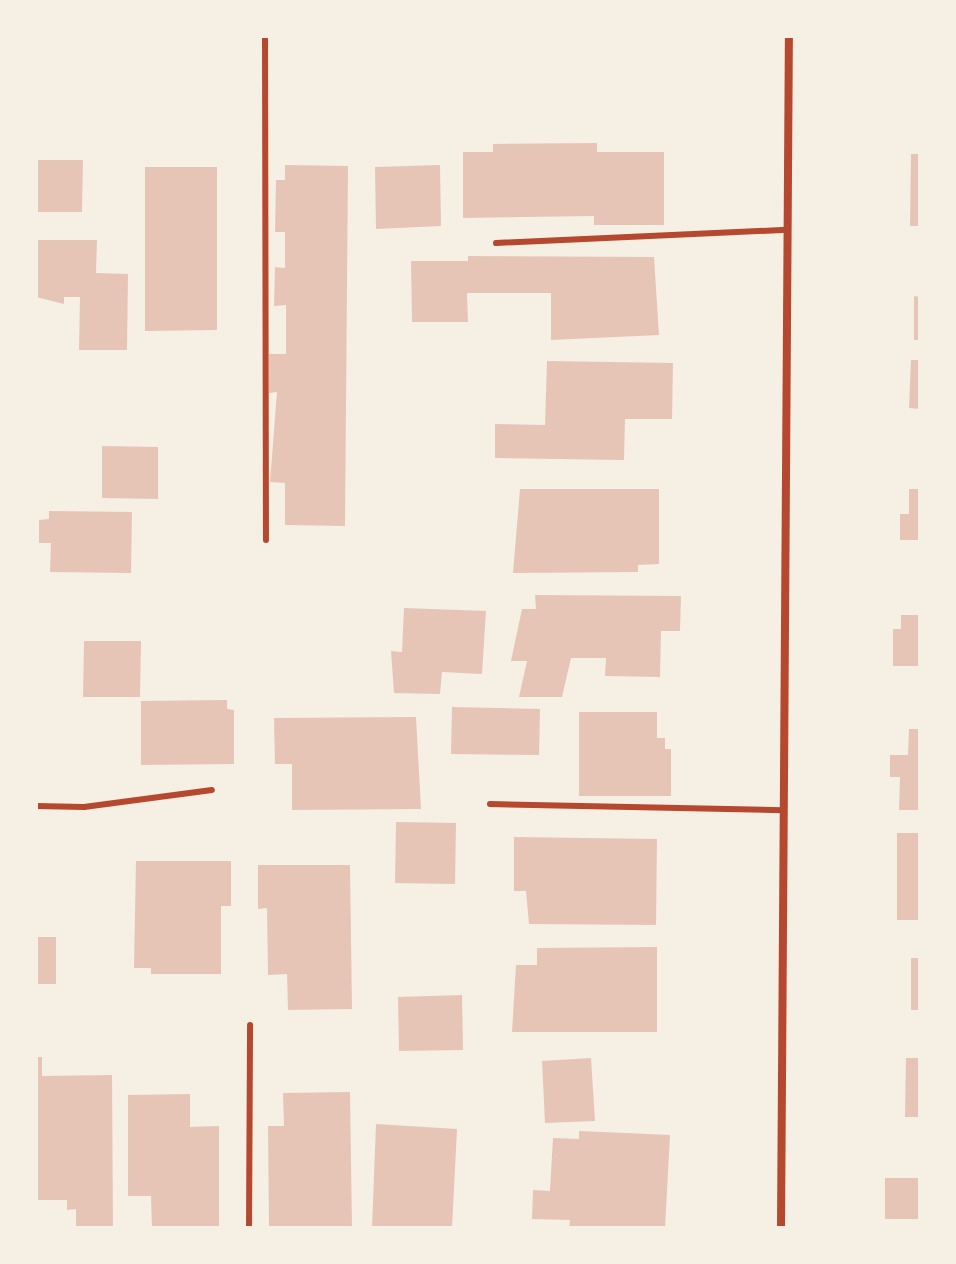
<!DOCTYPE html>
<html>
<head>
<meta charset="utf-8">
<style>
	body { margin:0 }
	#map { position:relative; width:956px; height:1264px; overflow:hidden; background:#f6efe4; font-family:"Varela Round",sans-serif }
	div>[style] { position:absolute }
	.building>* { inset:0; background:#e6c5b7 }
	.service>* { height:6px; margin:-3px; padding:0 3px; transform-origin:3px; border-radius:3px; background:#b5482f }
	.minor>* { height:8px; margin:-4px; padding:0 4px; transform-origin:4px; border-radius:4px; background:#b5482f }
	span { translate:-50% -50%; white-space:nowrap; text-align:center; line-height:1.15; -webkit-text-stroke:8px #f6efe4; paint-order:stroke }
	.frame { position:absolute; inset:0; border:38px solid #f6efe4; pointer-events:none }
</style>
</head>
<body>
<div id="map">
	<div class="building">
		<div style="clip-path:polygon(597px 143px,597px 152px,664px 152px,664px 225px,594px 225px,594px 216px,463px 218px,463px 152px,493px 152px,493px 144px)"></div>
		<div style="clip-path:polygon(911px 154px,920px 154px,920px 226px,910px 226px)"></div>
		<div style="clip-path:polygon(36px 160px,83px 160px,82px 212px,36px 212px)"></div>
		<div style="clip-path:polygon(285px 165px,348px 166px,345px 526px,285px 525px,285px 483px,270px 482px,277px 392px,269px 393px,269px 354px,286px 354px,286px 305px,274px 306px,275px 267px,285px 268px,285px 232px,275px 232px,276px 180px,285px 180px)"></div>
		<div style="clip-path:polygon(440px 165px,441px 226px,376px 229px,375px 167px)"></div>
		<div style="clip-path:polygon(145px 167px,217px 167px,217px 330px,145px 331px)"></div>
		<div style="clip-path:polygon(36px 240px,97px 240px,96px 273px,128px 274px,127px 350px,79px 350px,80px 297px,64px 297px,64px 304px,36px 297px)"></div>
		<div style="clip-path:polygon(468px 256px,654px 257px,659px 335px,551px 340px,551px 293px,467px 293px,468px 322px,412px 322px,411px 261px,468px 261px)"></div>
		<div style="clip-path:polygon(914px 296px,920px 297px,920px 340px,914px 340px)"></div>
		<div style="clip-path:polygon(911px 360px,920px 360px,920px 409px,909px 408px)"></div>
		<div style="clip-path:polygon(547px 361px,673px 363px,672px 419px,625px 419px,624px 460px,495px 458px,495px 424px,545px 425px)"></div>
		<div style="clip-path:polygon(102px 446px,158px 447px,158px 499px,102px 498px)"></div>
		<div style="clip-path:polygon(520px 489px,659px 489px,659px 564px,638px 565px,638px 572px,513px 573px)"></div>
		<div style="clip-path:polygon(909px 489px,920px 489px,920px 540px,900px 540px,900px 514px,909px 514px)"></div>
		<div style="clip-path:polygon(49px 511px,132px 512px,131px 573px,50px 572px,51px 543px,39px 543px,39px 520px,49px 519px)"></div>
		<div style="clip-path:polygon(535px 595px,681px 596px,680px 631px,661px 631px,660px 677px,605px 676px,606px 658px,571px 658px,562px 697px,519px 697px,527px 661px,511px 661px,522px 609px,536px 609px)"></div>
		<div style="clip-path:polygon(404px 608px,486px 611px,482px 674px,442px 672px,440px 694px,394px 693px,391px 651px,402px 652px)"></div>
		<div style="clip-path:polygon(901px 615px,920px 615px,920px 666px,893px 666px,893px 629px,901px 629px)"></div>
		<div style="clip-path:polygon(84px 641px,141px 641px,140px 697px,83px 697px)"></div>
		<div style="clip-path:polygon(227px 700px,227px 709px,234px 710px,234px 764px,141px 765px,141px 701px)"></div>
		<div style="clip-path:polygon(452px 707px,540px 709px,539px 755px,451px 754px)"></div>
		<div style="clip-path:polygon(579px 712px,657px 712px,657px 738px,665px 738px,665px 749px,671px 749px,671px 796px,579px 796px)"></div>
		<div style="clip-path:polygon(416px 717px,421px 809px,292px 810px,292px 764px,275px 764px,274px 718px)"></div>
		<div style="clip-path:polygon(909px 729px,920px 729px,920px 810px,899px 810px,900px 777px,890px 777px,890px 755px,908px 755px)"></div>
		<div style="clip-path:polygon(396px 822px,456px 823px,455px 884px,395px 883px)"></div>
		<div style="clip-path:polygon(897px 833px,920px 833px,920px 920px,897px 920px)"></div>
		<div style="clip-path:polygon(514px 837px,657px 839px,656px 925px,529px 924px,526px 891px,514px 891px)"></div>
		<div style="clip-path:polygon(136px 861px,231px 861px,231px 906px,221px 906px,221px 974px,151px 974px,151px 968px,134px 968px)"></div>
		<div style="clip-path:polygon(258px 865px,350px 865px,352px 1009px,288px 1010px,287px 974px,268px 975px,267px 908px,258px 909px)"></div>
		<div style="clip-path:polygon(36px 937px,56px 937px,56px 984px,36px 984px)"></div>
		<div style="clip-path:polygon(657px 947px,657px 1032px,512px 1032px,516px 965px,537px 965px,537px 948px)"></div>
		<div style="clip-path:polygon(911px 958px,920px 958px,920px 1010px,911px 1010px)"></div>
		<div style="clip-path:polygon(462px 995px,463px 1050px,399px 1051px,398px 997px)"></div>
		<div style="clip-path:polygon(36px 1057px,42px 1057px,42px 1076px,112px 1075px,113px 1228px,76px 1228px,76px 1209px,67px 1210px,67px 1200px,36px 1200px)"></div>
		<div style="clip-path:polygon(591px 1058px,595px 1121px,545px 1123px,542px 1061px)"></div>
		<div style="clip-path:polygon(906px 1058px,920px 1058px,920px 1117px,905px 1117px)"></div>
		<div style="clip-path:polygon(350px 1092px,352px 1228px,269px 1228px,268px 1126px,284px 1126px,283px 1093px)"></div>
		<div style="clip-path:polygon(190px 1094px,190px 1127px,219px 1126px,219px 1228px,152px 1228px,151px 1196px,128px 1196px,128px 1095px)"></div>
		<div style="clip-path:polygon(376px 1124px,457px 1129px,452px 1228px,372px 1228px)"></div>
		<div style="clip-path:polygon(579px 1131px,670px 1135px,665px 1228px,569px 1228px,570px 1220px,532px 1219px,533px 1190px,550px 1191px,553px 1138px,579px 1139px)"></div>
		<div style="clip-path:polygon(885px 1178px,920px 1178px,920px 1219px,885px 1219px)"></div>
	</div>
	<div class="service">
		<div style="left:265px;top:36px;width:504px;rotate:89.89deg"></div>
		<div style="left:496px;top:243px;width:291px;rotate:-2.6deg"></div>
		<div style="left:490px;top:804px;width:293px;rotate:1.2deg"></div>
		<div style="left:36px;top:806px;width:48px;rotate:1.2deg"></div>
		<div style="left:84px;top:807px;width:129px;rotate:-7.6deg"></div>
		<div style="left:249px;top:1228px;width:203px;rotate:-89.7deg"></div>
	</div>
	<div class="minor">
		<div style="left:781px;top:1228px;width:1192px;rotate:-89.62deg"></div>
	</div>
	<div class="frame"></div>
</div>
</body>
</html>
